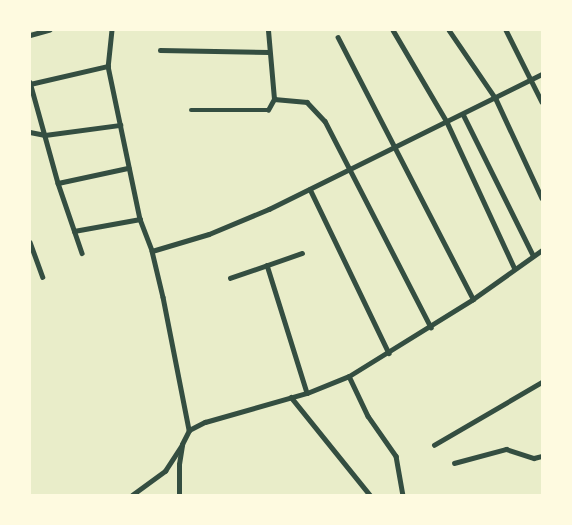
<!DOCTYPE html>
<html>
<head>
<meta charset="utf-8">
<style>
	body { margin:0 }
	#map { position:relative; width:572px; height:525px; overflow:hidden; background:#e9edc9; font-family:Raleway,sans-serif }
	div>[style] { position:absolute }
	.minor>* { height:4.5px; margin:-2.25px; padding:0 2.25px; transform-origin:2.25px; border-radius:2.25px; background:#344e41 }
	.tertiary>* { height:5px; margin:-2.5px; padding:0 2.5px; transform-origin:2.5px; border-radius:2.5px; background:#344e41 }
	span { translate:-50% -50%; white-space:nowrap; text-align:center; line-height:1.15; -webkit-text-stroke:5px #fefae0; paint-order:stroke }
	.frame { position:absolute; inset:0; border:31px solid #fefae0; pointer-events:none }
</style>
</head>
<body>
<div id="map">
	<div class="minor">
		<div style="left:112px;top:30px;width:36px;rotate:96deg"></div>
		<div style="left:108px;top:66px;width:156px;rotate:78.2deg"></div>
		<div style="left:140px;top:219px;width:34px;rotate:69deg"></div>
		<div style="left:152px;top:251px;width:47px;rotate:76.6deg"></div>
		<div style="left:163px;top:297px;width:136px;rotate:78.9deg"></div>
		<div style="left:393px;top:30px;width:107px;rotate:59.6deg"></div>
		<div style="left:447px;top:122px;width:160px;rotate:65.2deg"></div>
		<div style="left:449px;top:30px;width:83px;rotate:55.7deg"></div>
		<div style="left:496px;top:99px;width:109px;rotate:65.1deg"></div>
		<div style="left:506px;top:30px;width:80px;rotate:63.4deg"></div>
		<div style="left:30px;top:35px;width:20px;rotate:-15deg"></div>
		<div style="left:338px;top:37px;width:295px;rotate:62.7deg"></div>
		<div style="left:160px;top:50px;width:109px;rotate:1.1deg"></div>
		<div style="left:30px;top:82px;width:105px;rotate:74.5deg"></div>
		<div style="left:58px;top:183px;width:74px;rotate:71.1deg"></div>
		<div style="left:30px;top:84px;width:80px;rotate:-13deg"></div>
		<div style="left:274px;top:99px;width:33px;rotate:5deg"></div>
		<div style="left:307px;top:102px;width:26px;rotate:47deg"></div>
		<div style="left:325px;top:121px;width:232px;rotate:62.8deg"></div>
		<div style="left:191px;top:110px;width:77px"></div>
		<div style="left:268px;top:110px;width:13px;rotate:-61deg"></div>
		<div style="left:274px;top:99px;width:69px;rotate:-95deg"></div>
		<div style="left:463px;top:114px;width:157px;rotate:63.6deg"></div>
		<div style="left:30px;top:132px;width:15px;rotate:11deg"></div>
		<div style="left:45px;top:135px;width:76px;rotate:-7.6deg"></div>
		<div style="left:58px;top:183px;width:72px;rotate:-12.1deg"></div>
		<div style="left:310px;top:189px;width:182px;rotate:64.3deg"></div>
		<div style="left:74px;top:231px;width:67px;rotate:-10.3deg"></div>
		<div style="left:30px;top:242px;width:37px;rotate:70deg"></div>
		<div style="left:152px;top:251px;width:59px;rotate:-16.6deg"></div>
		<div style="left:209px;top:234px;width:65px;rotate:-22.6deg"></div>
		<div style="left:269px;top:209px;width:305px;rotate:-26.3deg"></div>
		<div style="left:267px;top:265px;width:134px;rotate:72.6deg"></div>
		<div style="left:230px;top:278px;width:76px;rotate:-19.1deg"></div>
		<div style="left:349px;top:376px;width:44px;rotate:64.6deg"></div>
		<div style="left:368px;top:416px;width:49px;rotate:55deg"></div>
		<div style="left:396px;top:456px;width:40px;rotate:80deg"></div>
		<div style="left:291px;top:397px;width:126px;rotate:51.1deg"></div>
		<div style="left:434px;top:445px;width:125px;rotate:-30.3deg"></div>
		<div style="left:454px;top:463px;width:54px;rotate:-15.1deg"></div>
		<div style="left:506px;top:449px;width:29px;rotate:18deg"></div>
		<div style="left:534px;top:458px;width:8px;rotate:-14deg"></div>
		<div style="left:132px;top:495px;width:41px;rotate:-36deg"></div>
		<div style="left:165px;top:471px;width:30px;rotate:-57deg"></div>
	</div>
	<div class="tertiary">
		<div style="left:179px;top:495px;width:31px;rotate:-90deg"></div>
		<div style="left:179px;top:464px;width:20px;rotate:-81deg"></div>
		<div style="left:182px;top:444px;width:16px;rotate:-63deg"></div>
		<div style="left:189px;top:430px;width:18px;rotate:-27deg"></div>
		<div style="left:205px;top:422px;width:106px;rotate:-15.9deg"></div>
		<div style="left:307px;top:393px;width:45px;rotate:-22deg"></div>
		<div style="left:349px;top:376px;width:146px;rotate:-31.8deg"></div>
		<div style="left:473px;top:299px;width:85px;rotate:-35.4deg"></div>
	</div>
	<div class="frame"></div>
</div>
</body>
</html>
